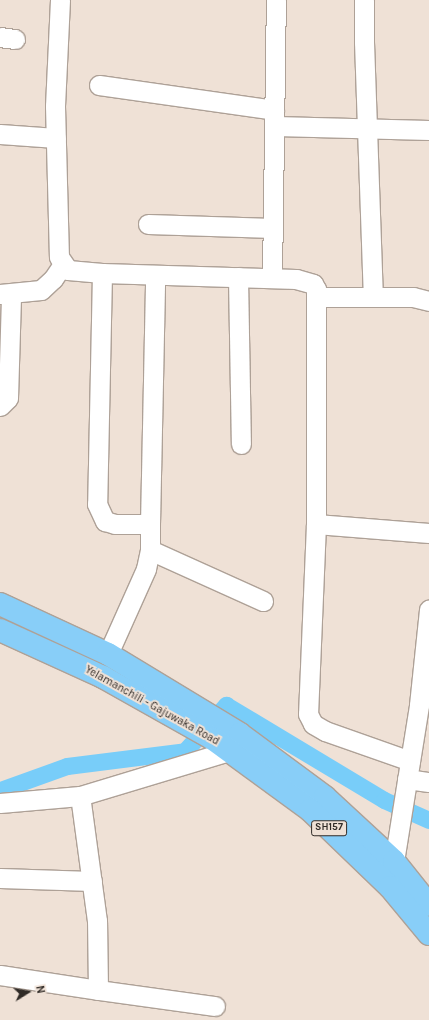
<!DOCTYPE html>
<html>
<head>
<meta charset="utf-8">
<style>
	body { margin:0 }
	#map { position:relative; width:429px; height:1020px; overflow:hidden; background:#efe1d6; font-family:Karla,sans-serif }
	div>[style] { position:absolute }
	.canal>* { height:17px; margin:-8.5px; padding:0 8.5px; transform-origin:8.5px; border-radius:8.5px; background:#78cdf9 }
	.roads { filter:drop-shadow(1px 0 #aea197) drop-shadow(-1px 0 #aea197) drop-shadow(0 1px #aea197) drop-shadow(0 -1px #aea197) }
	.street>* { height:19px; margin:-9.5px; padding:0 9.5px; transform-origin:9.5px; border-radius:9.5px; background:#fff }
	.primary>* { height:22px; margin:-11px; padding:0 11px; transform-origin:11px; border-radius:11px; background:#88cef8 }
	span { translate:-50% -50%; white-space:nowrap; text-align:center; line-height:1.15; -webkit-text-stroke:4px #efe1d6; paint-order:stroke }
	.shield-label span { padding:1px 3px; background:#efe1d6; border:1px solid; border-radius:3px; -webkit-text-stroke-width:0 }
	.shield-label { font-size:10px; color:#302b27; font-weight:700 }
	.street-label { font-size:11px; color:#302b27 }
	.north { position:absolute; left:8px; top:972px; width:40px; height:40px; -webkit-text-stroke:3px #efe1d6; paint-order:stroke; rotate:79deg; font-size:11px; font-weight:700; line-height:16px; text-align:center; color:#302b27 }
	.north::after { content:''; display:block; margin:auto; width:14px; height:18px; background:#302b27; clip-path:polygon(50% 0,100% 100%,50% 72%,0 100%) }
</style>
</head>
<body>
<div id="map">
	<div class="canal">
		<div style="left:0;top:790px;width:71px;rotate:-19.7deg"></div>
		<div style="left:67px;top:766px;width:119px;rotate:-7.2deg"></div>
		<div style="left:185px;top:751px;width:62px;rotate:-48.3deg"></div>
		<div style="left:226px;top:705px;width:184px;rotate:31deg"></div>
		<div style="left:384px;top:800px;width:49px;rotate:24deg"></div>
	</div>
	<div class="roads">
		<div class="street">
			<div style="left:60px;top:0;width:106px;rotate:92.7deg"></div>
			<div style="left:55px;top:106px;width:151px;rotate:88.5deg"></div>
			<div style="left:59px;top:257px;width:16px;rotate:55deg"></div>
			<div style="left:68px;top:270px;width:34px;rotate:5deg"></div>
			<div style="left:102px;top:273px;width:231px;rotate:91.2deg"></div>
			<div style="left:97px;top:504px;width:19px;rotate:65deg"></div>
			<div style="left:105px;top:521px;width:10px;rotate:17deg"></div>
			<div style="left:115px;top:524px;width:35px"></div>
			<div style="left:150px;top:524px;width:26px;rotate:90deg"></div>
			<div style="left:150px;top:550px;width:19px;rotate:102deg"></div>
			<div style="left:146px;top:569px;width:93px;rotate:114.1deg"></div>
			<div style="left:364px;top:0;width:42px;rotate:90deg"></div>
			<div style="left:364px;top:42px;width:255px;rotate:88deg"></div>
			<div style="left:373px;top:297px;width:40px"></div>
			<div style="left:413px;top:297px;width:16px;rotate:14deg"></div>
			<div style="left:0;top:37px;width:15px;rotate:8deg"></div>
			<div style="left:99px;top:85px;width:177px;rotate:8.1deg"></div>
			<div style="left:275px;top:126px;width:154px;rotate:1.5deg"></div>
			<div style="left:0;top:134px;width:56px;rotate:4.1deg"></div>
			<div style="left:148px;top:224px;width:125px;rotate:1.8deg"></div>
			<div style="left:102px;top:273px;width:194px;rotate:1.8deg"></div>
			<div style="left:296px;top:279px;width:18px;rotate:16deg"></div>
			<div style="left:313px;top:284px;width:6px;rotate:59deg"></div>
			<div style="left:316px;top:289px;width:8px;rotate:90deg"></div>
			<div style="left:238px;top:277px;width:167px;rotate:89deg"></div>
			<div style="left:272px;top:278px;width:278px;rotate:-89.2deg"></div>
			<div style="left:0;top:294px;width:41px;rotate:-5.6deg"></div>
			<div style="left:41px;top:290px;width:16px;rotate:-43deg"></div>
			<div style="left:53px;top:279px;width:18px;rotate:-56deg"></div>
			<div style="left:373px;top:297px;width:57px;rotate:180deg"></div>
			<div style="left:316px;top:297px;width:227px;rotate:90deg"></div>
			<div style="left:316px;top:524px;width:113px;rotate:4.6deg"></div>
			<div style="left:0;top:406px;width:11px;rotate:-45deg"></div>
			<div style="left:8px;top:398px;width:104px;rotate:-88.3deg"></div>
			<div style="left:150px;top:524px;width:249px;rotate:-88.8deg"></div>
			<div style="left:316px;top:524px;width:190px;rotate:92.4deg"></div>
			<div style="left:308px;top:714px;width:11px;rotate:63deg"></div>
			<div style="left:313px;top:724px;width:14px;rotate:30deg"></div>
			<div style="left:325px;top:731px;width:90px;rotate:19.4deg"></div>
			<div style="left:150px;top:550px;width:124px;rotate:24.3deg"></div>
			<div style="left:407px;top:779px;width:22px;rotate:8deg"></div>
			<div style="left:0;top:803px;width:80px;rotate:-5deg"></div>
			<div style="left:392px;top:874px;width:171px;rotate:-80.9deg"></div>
			<div style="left:419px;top:705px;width:96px;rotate:-84deg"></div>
			<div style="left:0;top:878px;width:92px;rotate:1.9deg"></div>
			<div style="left:0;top:975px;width:99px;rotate:8.7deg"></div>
			<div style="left:98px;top:990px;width:69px;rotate:-90.8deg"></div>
			<div style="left:97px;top:921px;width:126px;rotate:-97.7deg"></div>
			<div style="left:80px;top:796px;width:156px;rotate:-16.8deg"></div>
			<div style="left:98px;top:990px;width:118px;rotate:7.8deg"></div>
		</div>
		<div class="primary">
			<div style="left:0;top:604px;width:119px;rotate:24.8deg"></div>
			<div style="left:108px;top:654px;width:154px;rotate:31.2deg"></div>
			<div style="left:240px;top:734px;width:106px;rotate:36.5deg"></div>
			<div style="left:325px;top:797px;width:94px;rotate:42.8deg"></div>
			<div style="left:394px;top:861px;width:56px;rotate:51.5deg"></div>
			<div style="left:0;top:630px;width:113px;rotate:24.5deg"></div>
			<div style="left:103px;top:677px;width:126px;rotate:29.4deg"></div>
			<div style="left:213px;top:739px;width:120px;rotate:36.2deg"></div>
			<div style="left:310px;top:810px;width:111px;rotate:43.9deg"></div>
			<div style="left:390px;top:887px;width:61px;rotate:50.3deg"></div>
		</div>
	</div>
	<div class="shield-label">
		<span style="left:329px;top:828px">SH157</span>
	</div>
	<div class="street-label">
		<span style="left:152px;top:706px;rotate:29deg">Yelamanchili - Gajuwaka Road</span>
	</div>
	<div class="north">N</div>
</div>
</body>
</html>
